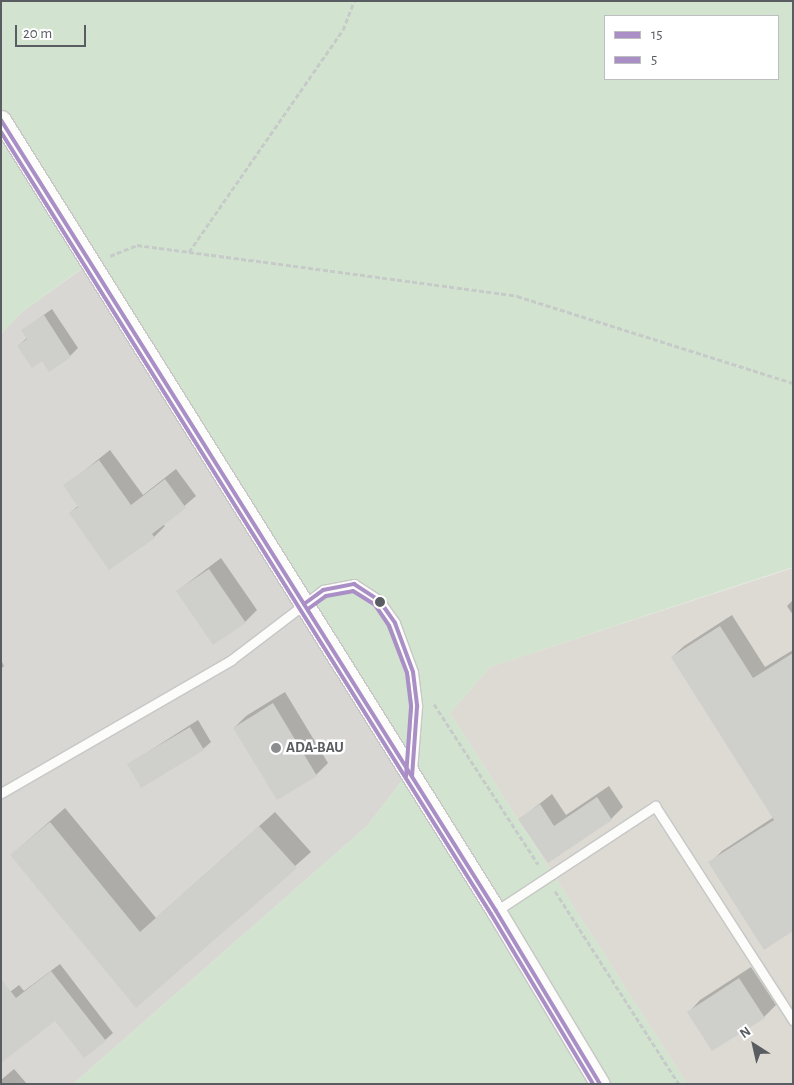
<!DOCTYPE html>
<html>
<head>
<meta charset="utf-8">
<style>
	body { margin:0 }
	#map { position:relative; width:794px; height:1085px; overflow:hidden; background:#e9e8e3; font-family:"Alegreya Sans",sans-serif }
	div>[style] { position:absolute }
	.industrial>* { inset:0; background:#d9d7d3 }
	.education>* { inset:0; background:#dcdad3 }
	.green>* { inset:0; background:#d2e4d0 }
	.shadow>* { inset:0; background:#0003 }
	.building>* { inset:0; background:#cfcfcc }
	.path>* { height:3px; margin-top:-1.5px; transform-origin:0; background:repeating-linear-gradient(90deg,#c6cbc9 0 5px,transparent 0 7.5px) }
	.roads { filter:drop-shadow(1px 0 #c6c7c6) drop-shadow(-1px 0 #c6c7c6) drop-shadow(0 1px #c6c7c6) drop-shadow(0 -1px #c6c7c6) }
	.service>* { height:9px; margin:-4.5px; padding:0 4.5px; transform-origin:4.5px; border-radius:4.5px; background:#fcfcfb }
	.minor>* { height:19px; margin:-9.5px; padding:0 9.5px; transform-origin:9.5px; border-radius:9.5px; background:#fcfcfb }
	.bus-1>* { height:4px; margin:-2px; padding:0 2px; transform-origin:2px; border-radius:2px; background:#aa8fc6 }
	.bus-2>* { height:4px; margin:-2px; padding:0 2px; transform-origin:2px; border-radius:2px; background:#aa8fc6 }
	.dots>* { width:14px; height:14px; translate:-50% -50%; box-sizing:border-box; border:2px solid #fff; border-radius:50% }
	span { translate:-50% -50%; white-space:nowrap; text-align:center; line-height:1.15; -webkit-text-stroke:5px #fff; paint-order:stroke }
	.poi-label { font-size:15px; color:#595c61; font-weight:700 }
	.left { translate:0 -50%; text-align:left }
	.frame { position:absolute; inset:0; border:2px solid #595c61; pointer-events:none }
	.legend { position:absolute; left:604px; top:15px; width:175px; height:65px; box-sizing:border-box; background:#fff; border:1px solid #bdbec0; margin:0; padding:6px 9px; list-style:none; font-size:15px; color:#595c61 }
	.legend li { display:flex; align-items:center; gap:10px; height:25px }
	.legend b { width:25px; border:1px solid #bdbec0 }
	.north { position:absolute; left:729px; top:1020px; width:50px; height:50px; -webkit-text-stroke:4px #fff; paint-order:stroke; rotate:325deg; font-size:14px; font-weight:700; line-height:20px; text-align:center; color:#595c61 }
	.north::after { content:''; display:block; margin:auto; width:18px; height:22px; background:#595c61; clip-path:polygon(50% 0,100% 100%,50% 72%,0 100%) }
	.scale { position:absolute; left:15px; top:25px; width:71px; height:22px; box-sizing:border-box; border:2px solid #595c61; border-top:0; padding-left:6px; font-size:15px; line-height:18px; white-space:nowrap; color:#595c61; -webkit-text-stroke:4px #fff; paint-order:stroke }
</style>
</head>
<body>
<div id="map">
	<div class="industrial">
		<div style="clip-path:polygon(86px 266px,407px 774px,367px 826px,73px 1084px,1px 1084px,1px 334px,22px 312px)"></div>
	</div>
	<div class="education">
		<div style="clip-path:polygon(793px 568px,793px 1084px,687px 1084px,450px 713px,490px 667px)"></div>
	</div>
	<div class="green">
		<div style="clip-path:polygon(evenodd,1px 1px,793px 1px,793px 567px,490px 667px,450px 713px,687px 1084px,73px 1084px,367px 826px,407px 774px,85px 266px,22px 312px,1px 334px,1px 1px,605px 16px,778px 16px,778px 79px,605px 79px,605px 16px)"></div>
	</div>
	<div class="shadow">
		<div style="clip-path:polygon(52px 309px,78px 348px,70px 356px,43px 360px,18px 346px,28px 337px,23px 330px)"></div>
		<div style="clip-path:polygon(110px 450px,143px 495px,176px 469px,196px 496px,163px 524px,165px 526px,154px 537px,70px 513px,79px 505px,65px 486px)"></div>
		<div style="clip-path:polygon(221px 558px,257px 610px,245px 622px,177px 591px)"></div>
		<div style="clip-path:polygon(793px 600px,793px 615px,787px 606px)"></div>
		<div style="clip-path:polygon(732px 615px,765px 667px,793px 650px,793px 930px,710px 863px,722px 851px,774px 817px,672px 657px,684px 646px)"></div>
		<div style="clip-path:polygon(1px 660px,4px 666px,1px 669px)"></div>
		<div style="clip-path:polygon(285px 692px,328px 763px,316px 775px,277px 798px,234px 728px,246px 716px)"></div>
		<div style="clip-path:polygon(198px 720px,211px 742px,203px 749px,129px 764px)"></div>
		<div style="clip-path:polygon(609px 786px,623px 807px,611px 819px,548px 862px,520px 819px,552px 794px,566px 815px)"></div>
		<div style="clip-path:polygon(65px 808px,156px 918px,275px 812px,311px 852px,136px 1006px,11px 855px)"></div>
		<div style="clip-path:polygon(60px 964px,113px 1033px,105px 1040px,1px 999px,19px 985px,24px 991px)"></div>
		<div style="clip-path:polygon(751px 967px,776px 1005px,764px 1017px,689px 1012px,700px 1000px)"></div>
		<div style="clip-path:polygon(14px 1069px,27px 1084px,1px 1084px,1px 1080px)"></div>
	</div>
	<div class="building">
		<div style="clip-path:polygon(44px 315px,71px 357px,49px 372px,42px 361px,32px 368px,17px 346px,27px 339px,21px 330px)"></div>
		<div style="clip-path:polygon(99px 460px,131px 505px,165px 479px,186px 508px,152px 534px,155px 538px,109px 570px,69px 513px,78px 507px,63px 485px)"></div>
		<div style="clip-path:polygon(209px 569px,246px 623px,213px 645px,176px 591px)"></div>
		<div style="clip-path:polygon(720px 626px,753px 678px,793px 653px,793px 931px,764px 950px,708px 862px,774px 820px,671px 657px)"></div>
		<div style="clip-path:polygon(273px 703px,317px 776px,277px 800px,233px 728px)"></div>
		<div style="clip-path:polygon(190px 727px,204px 750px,141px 788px,127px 764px)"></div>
		<div style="clip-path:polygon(597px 797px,612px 820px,548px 863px,518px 819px,540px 804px,554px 826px)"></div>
		<div style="clip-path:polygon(50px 822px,140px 932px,259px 826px,297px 868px,136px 1008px,10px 855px)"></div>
		<div style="clip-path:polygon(51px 971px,106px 1041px,84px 1058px,55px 1021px,1px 1063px,1px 979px,16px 998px)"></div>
		<div style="clip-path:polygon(739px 978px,765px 1018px,712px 1051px,687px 1012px)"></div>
	</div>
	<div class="path">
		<div style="left:189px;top:252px;width:270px;rotate:-55.3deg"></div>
		<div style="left:343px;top:30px;width:31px;rotate:-69deg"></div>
		<div style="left:110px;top:256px;width:29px;rotate:-22deg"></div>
		<div style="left:137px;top:245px;width:383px;rotate:7.6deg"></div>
		<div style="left:517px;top:296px;width:289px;rotate:17.5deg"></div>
		<div style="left:434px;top:704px;width:191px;rotate:57deg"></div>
		<div style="left:555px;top:891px;width:229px;rotate:57.3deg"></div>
	</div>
	<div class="roads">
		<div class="service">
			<div style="left:1px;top:793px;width:266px;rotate:-30deg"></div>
			<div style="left:231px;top:660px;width:116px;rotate:-37.3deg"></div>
			<div style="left:323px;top:590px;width:32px;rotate:-11deg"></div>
			<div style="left:354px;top:584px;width:30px;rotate:33deg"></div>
			<div style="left:379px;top:600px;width:28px;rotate:55deg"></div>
			<div style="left:395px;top:623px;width:52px;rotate:69.8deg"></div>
			<div style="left:413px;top:672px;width:35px;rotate:83deg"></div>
			<div style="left:417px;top:707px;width:63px;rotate:94.5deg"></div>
			<div style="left:496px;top:911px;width:191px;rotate:-33.4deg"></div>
			<div style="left:655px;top:806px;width:255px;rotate:57.2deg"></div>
		</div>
		<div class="minor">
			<div style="left:1px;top:120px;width:933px;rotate:57.96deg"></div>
			<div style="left:496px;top:911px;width:202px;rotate:59deg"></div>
		</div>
	</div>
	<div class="bus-1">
		<div style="left:1px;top:120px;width:933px;rotate:57.96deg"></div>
		<div style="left:496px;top:911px;width:202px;rotate:59deg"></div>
		<div style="left:304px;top:604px;width:24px;rotate:-36deg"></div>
		<div style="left:323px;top:590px;width:32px;rotate:-11deg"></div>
		<div style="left:354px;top:584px;width:30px;rotate:33deg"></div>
		<div style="left:379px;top:600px;width:28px;rotate:55deg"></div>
		<div style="left:395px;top:623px;width:52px;rotate:69.8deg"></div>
		<div style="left:413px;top:672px;width:35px;rotate:83deg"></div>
		<div style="left:417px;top:707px;width:69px;rotate:94.1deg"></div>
	</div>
	<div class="bus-2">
		<div style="left:1px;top:132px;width:923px;rotate:57.93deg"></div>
		<div style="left:491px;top:914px;width:198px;rotate:59deg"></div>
		<div style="left:308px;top:609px;width:22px;rotate:-36deg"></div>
		<div style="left:326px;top:596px;width:27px;rotate:-10deg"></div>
		<div style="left:353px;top:591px;width:26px;rotate:32deg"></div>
		<div style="left:375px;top:605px;width:25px;rotate:56deg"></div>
		<div style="left:389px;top:626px;width:50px;rotate:69deg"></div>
		<div style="left:407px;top:673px;width:34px;rotate:83deg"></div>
		<div style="left:411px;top:707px;width:69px;rotate:94.1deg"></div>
	</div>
	<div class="dots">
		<div style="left:380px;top:602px;background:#595c61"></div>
		<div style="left:276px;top:748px;background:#8b8d8e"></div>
	</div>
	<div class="poi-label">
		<span class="left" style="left:286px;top:748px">ADA-BAU</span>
	</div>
	<div class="frame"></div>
	<ul class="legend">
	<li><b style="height:6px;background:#aa8fc6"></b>15</li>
	<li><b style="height:6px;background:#aa8fc6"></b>5</li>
	</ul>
	<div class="north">N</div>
	<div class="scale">20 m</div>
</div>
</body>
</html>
